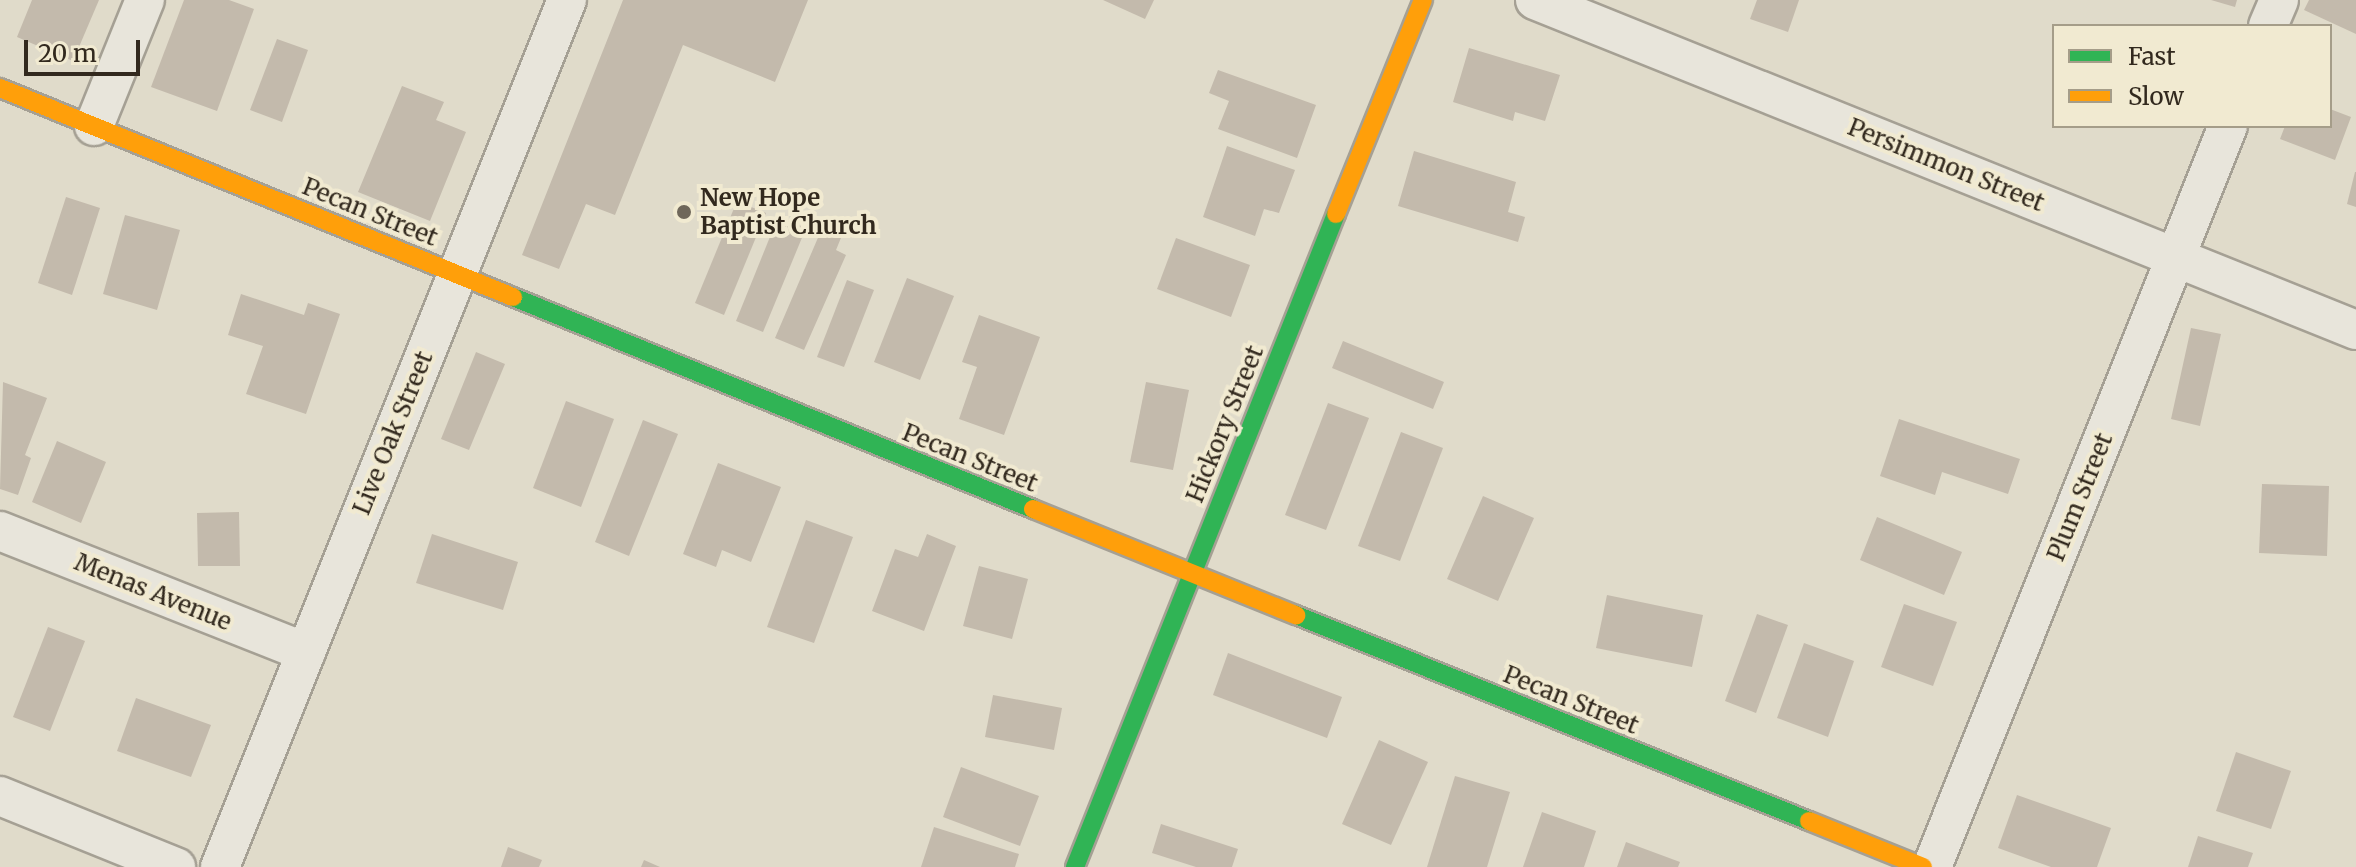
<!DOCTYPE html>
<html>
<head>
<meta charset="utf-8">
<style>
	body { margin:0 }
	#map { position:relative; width:2356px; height:867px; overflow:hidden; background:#e0dbca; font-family:Merriweather,serif }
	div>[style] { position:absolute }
	.building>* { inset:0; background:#c3baac }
	.roads { filter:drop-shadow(2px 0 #a5a094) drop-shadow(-2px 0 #a5a094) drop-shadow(0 2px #a5a094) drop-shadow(0 -2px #a5a094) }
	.street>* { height:38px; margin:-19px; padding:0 19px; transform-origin:19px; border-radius:19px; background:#e8e5db }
	.fast>* { height:18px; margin:-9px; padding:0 9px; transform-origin:9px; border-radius:9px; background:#30b455 }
	.slow>* { height:18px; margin:-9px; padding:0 9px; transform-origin:9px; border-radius:9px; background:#ff9f0a }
	.dots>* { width:22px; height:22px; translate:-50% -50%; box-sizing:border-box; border:4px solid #f1ead1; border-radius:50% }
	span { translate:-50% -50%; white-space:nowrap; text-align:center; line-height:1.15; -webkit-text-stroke:8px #f1ead1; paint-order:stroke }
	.street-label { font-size:24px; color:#32291e }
	.poi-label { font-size:24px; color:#32291e; font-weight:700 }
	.left { translate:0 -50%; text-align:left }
	.legend { position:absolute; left:2052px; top:24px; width:280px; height:104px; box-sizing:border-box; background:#f1ead1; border:2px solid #a59d89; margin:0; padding:10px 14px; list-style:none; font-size:24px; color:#32291e }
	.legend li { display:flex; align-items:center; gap:16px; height:40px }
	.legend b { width:40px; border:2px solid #a59d89 }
	.scale { position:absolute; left:24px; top:40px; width:116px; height:36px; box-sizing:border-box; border:4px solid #32291e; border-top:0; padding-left:10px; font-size:24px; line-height:28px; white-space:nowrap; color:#32291e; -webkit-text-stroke:6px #f1ead1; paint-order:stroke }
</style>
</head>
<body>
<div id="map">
	<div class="building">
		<div style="clip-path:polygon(32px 0,99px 0,73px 61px,17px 37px)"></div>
		<div style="clip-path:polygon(184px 0,229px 0,254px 9px,217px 111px,151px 87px)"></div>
		<div style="clip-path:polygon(623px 0,808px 0,775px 82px,683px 45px,615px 215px,586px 204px,559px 269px,522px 255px)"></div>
		<div style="clip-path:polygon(1103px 0,1154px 0,1145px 19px)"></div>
		<div style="clip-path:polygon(1757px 0,1799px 0,1788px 32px,1750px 19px)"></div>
		<div style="clip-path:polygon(2211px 0,2237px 0,2235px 7px)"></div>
		<div style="clip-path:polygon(2309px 0,2356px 0,2356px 34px,2304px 10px)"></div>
		<div style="clip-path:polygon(277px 39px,308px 50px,282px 122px,250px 110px)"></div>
		<div style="clip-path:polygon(1469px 48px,1560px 75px,1545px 121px,1515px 112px,1513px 121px,1453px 102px)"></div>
		<div style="clip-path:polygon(1218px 70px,1316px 105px,1297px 158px,1218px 129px,1229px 101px,1209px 93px)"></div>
		<div style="clip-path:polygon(402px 86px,444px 102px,436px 120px,466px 132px,430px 221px,358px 192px)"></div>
		<div style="clip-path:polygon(2330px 109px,2351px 117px,2335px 160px,2280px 139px,2285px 126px,2330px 126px)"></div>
		<div style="clip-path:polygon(1227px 146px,1295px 170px,1279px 213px,1264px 209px,1255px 236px,1203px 217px)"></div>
		<div style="clip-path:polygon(1414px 151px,1516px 182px,1508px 212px,1525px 217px,1518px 242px,1398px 206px)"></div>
		<div style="clip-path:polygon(2355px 172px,2356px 172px,2356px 207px,2347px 204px)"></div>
		<div style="clip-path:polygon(66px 197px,100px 208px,72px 295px,38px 283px)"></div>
		<div style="clip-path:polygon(737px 201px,766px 213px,724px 315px,695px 303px)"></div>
		<div style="clip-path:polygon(125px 215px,180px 230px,157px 310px,103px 294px)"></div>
		<div style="clip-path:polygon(778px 217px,806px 228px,763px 332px,736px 321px)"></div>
		<div style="clip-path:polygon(826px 219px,845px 228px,836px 250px,846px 255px,804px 350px,775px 338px)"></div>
		<div style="clip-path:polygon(1176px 238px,1250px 265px,1231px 317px,1157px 289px)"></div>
		<div style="clip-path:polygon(907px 278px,954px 296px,920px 380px,874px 362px)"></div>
		<div style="clip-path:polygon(847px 280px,874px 290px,844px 367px,817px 357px)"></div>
		<div style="clip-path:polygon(241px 294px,304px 315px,308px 303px,340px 314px,306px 414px,246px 394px,263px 346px,228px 335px)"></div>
		<div style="clip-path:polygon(979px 315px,1040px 337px,1004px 435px,959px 419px,977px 367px,962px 362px)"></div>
		<div style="clip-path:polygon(2191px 328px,2221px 334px,2200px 426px,2171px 419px)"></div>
		<div style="clip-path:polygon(1343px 341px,1444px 382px,1433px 409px,1332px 368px)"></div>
		<div style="clip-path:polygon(476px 352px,505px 364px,469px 450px,441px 439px)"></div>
		<div style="clip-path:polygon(3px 382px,47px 398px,25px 455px,31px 458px,18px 495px,0 489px)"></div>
		<div style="clip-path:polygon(1146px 382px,1189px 390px,1173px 470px,1130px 462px)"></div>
		<div style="clip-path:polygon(566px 401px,614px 419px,581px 507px,533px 488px)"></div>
		<div style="clip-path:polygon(1328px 403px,1369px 418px,1326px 530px,1285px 515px)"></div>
		<div style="clip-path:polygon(1899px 419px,2020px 459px,2008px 494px,1942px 472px,1935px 495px,1880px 476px)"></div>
		<div style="clip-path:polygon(643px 420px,678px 434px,629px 556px,595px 542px)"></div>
		<div style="clip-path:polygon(1401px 432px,1443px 448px,1400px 561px,1358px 546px)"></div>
		<div style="clip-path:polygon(57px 441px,106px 462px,81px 523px,32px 502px)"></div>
		<div style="clip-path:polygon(718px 463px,781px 487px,751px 562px,722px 550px,716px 567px,683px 554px)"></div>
		<div style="clip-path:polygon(2262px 484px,2329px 486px,2327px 556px,2259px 553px)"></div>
		<div style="clip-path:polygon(1483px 496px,1534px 518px,1498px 601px,1447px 579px)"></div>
		<div style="clip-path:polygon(239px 512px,240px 566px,198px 566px,197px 513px)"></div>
		<div style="clip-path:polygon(1877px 517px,1962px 552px,1944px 595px,1860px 560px)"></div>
		<div style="clip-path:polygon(806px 520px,853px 537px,814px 643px,767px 627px)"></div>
		<div style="clip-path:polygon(432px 534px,518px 562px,503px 610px,416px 583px)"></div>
		<div style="clip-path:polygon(927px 534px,956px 546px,924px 631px,872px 611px,895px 549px,918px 557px)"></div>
		<div style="clip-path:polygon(979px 566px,1028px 579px,1012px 639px,963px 626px)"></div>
		<div style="clip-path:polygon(1607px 595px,1703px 615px,1692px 667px,1596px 648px)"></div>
		<div style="clip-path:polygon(1904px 604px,1957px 622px,1933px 686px,1881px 667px)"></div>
		<div style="clip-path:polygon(1757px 614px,1788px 625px,1756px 713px,1725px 701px)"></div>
		<div style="clip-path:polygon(48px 627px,85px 641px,50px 731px,13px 717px)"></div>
		<div style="clip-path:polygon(1804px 643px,1854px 661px,1828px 737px,1777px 718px)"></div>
		<div style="clip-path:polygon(1228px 653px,1342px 697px,1327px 738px,1213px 695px)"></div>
		<div style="clip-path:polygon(993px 695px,1062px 708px,1054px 750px,985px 737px)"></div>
		<div style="clip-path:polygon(136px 698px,211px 725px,191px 777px,117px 751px)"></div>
		<div style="clip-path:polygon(1379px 740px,1428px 762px,1391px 845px,1342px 824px)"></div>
		<div style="clip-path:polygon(2236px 752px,2291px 771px,2271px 829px,2216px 811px)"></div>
		<div style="clip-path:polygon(961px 767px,1039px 796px,1020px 846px,943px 817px)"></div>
		<div style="clip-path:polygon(1455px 776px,1510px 792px,1487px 867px,1427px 867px)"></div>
		<div style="clip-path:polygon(2017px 795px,2111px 828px,2097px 867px,2051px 867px,1998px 848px)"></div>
		<div style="clip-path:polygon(1542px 812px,1596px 831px,1584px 867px,1523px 867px)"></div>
		<div style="clip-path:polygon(1161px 824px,1238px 849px,1232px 867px,1196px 867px,1152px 853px)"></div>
		<div style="clip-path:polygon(934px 827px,1019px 854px,1015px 867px,921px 867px)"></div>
		<div style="clip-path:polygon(2198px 836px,2253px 853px,2248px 867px,2188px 867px)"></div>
		<div style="clip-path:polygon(1626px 842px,1680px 862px,1678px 867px,1617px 867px)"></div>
		<div style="clip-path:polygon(508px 847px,542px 860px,539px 867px,501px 867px)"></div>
		<div style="clip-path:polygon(644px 860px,660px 867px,641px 867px)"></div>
	</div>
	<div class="roads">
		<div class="street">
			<div style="left:1535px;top:0;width:885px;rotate:21.9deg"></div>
			<div style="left:2268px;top:26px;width:28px;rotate:-67deg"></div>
			<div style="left:94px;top:126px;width:136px;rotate:-68deg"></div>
			<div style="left:0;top:531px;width:329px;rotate:21.6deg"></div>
			<div style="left:0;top:796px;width:190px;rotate:22deg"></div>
			<div style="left:220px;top:867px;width:934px;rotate:-68.19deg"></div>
			<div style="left:1932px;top:867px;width:798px;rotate:-68.23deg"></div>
		</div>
		<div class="fast">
			<div style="left:513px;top:297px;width:562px;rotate:22.18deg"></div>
			<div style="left:1296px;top:615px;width:553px;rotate:21.88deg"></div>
			<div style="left:1075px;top:867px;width:703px;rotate:-68.21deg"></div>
		</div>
		<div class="slow">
			<div style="left:0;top:88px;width:554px;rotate:22.17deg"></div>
			<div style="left:1336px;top:214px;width:231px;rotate:-67.9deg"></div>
			<div style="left:1033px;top:509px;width:284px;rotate:22deg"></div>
			<div style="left:1809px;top:821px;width:123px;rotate:22deg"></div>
		</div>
	</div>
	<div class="dots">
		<div style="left:684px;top:212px;background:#6f675a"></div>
	</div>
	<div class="street-label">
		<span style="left:1946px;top:165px;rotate:22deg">Persimmon Street</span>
		<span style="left:370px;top:212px;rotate:22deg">Pecan Street</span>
		<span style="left:1225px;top:424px;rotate:-68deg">Hickory Street</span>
		<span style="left:393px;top:433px;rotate:-68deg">Live Oak Street</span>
		<span style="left:970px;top:458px;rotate:22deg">Pecan Street</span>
		<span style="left:2080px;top:497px;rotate:-68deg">Plum Street</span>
		<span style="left:153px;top:592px;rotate:22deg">Menas Avenue</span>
		<span style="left:1571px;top:700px;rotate:22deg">Pecan Street</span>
	</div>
	<div class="poi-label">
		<span class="left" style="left:700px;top:212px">New Hope<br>Baptist Church</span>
	</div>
	<ul class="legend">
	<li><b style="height:10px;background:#30b455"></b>Fast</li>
	<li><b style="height:10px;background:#ff9f0a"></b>Slow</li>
	</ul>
	<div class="scale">20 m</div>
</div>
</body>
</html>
